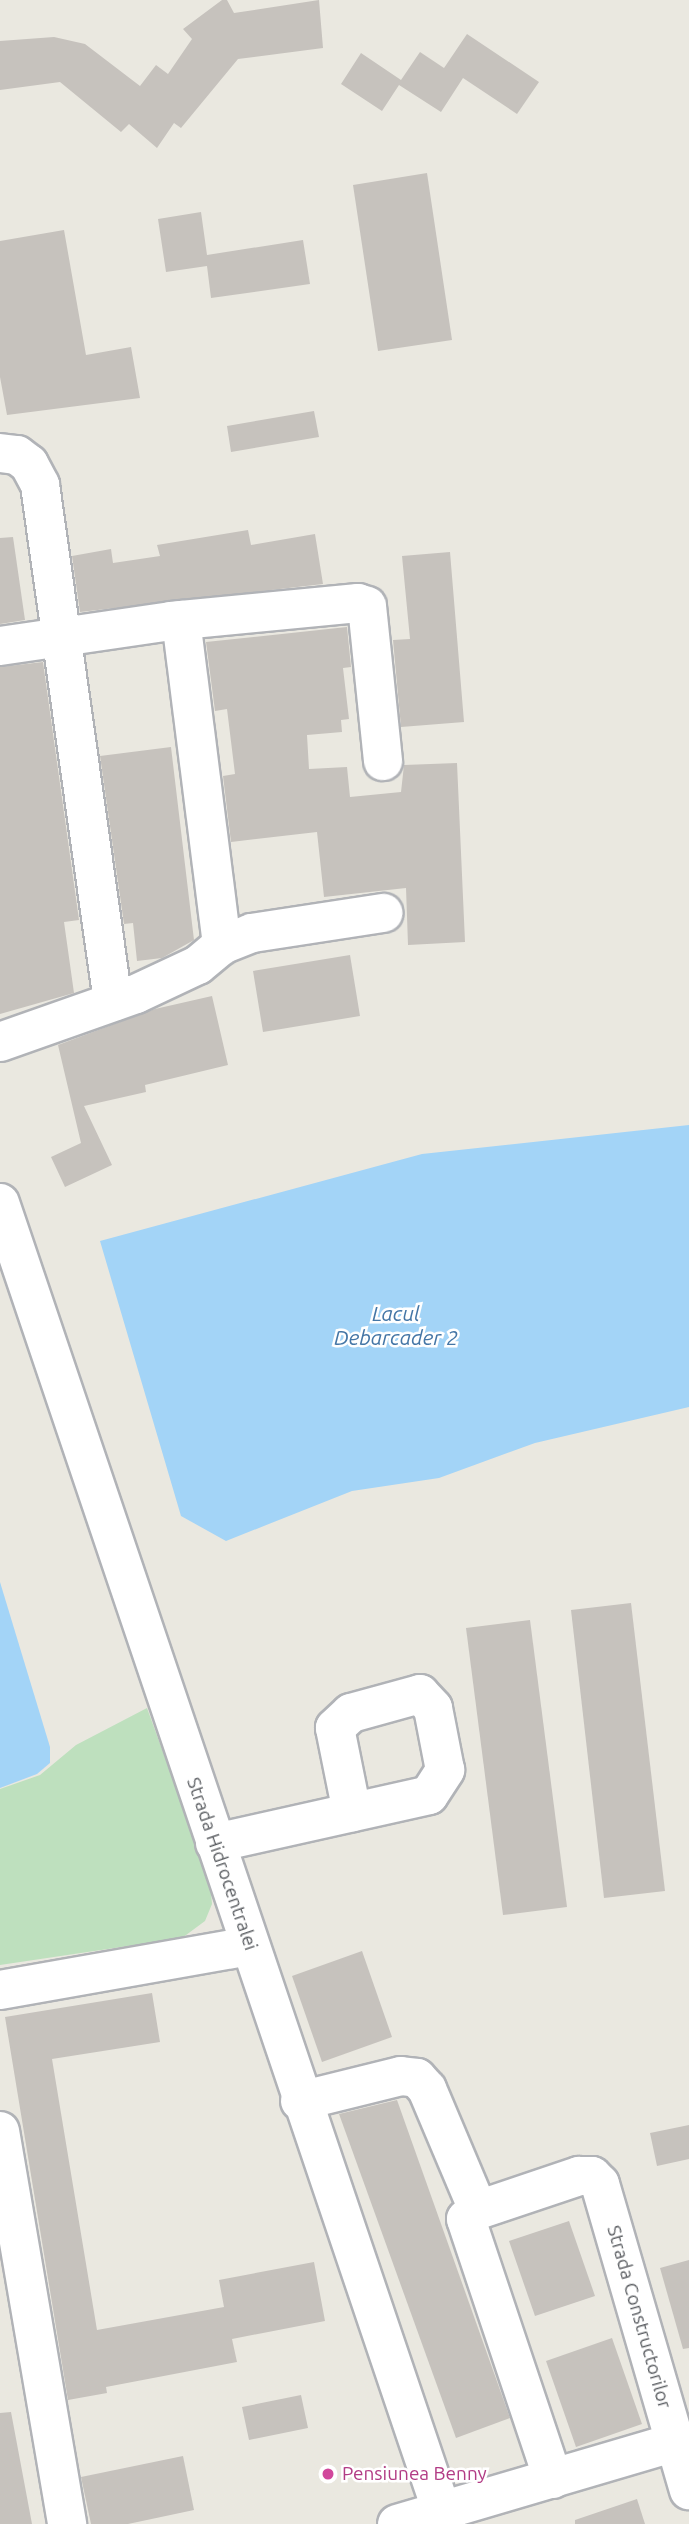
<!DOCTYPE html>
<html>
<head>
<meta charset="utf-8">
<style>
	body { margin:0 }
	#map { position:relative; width:689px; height:2524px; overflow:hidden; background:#eae8e0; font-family:Ubuntu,sans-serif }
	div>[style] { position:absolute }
	.green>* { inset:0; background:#bee0be }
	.water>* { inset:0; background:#a3d4f7 }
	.building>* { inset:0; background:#c6c2bd }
	.roads { filter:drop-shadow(2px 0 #b1b3b7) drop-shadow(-2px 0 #b1b3b7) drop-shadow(0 2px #b1b3b7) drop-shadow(0 -2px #b1b3b7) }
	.minor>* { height:38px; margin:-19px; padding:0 19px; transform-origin:19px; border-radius:19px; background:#fff }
	.dots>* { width:19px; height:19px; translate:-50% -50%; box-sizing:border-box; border:4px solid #fff; border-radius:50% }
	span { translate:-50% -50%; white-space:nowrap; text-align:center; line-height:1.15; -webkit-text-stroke:5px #fff; paint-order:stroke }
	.street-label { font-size:19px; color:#595c60 }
	.hotel-label { font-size:19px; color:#b23c85 }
	.left { translate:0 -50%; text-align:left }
	.water-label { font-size:21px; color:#4476a6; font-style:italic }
</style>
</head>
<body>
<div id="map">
	<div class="green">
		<div style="clip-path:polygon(147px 1708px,210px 1881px,212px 1904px,205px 1921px,182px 1938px,0 1965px,0 1789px,40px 1775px,76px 1745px)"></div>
	</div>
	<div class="water">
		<div style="clip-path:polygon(689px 1125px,689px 1407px,535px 1443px,439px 1478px,352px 1491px,226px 1541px,181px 1516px,100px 1241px,422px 1154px)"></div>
		<div style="clip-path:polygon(0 1582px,50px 1747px,50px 1763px,37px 1774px,0 1788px)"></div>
	</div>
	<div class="building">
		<div style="clip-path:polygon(222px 0,227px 0,234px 13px,319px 0,323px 48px,238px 59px,181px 128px,174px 123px,157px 148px,129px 124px,121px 132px,60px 82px,0 90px,0 41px,54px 37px,85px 44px,140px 86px,156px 65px,168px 74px,192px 39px,183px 29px)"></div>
		<div style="clip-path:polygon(467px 34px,539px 82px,517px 114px,463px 78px,441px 112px,399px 85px,382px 111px,341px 84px,361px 53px,401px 80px,420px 52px,444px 68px)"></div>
		<div style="clip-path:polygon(427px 173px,452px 340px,378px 351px,353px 185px)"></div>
		<div style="clip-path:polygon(201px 212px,207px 255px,303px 240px,310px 284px,211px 298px,207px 266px,166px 272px,158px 219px)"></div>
		<div style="clip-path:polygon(64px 230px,86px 355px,131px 347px,140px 398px,7px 415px,0 377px,0 241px)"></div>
		<div style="clip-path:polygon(314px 411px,319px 437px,231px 452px,227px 426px)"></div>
		<div style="clip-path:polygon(248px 530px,251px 545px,315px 534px,323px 584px,80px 612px,72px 556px,111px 549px,113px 563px,160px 556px,157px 545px)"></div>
		<div style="clip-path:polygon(13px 537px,25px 620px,0 624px,0 538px)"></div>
		<div style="clip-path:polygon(450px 552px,464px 722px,401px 727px,393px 640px,410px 639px,402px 556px)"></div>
		<div style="clip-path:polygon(347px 627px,351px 667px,343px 668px,349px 719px,341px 720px,342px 732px,307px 735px,309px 769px,347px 767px,350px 797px,401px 792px,404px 765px,457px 763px,465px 942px,408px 945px,406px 888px,324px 897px,317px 832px,231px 842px,223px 776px,235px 774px,227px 709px,215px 711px,206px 642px)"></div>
		<div style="clip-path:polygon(43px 662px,79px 920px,64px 922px,74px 993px,0 1014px,0 667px)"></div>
		<div style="clip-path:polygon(171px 747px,194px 940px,162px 958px,137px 961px,133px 923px,124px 924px,100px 756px)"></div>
		<div style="clip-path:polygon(350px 955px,360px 1016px,263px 1032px,253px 971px)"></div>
		<div style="clip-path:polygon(212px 996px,228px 1065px,145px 1085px,146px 1092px,84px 1106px,112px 1165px,65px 1187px,51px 1157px,81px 1143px,58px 1045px,155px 1009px)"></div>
		<div style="clip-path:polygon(631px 1603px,665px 1891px,604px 1898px,571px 1610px)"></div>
		<div style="clip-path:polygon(530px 1620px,567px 1907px,503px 1915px,466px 1628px)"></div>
		<div style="clip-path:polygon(362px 1951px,392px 2037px,322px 2062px,292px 1976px)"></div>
		<div style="clip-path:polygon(152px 1993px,160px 2042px,52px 2059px,97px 2330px,224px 2307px,219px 2280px,314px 2262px,325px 2321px,232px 2339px,237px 2362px,106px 2387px,107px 2393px,68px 2400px,5px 2017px)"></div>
		<div style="clip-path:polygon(397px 2100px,510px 2418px,456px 2438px,339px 2114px)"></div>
		<div style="clip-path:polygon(689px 2125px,689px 2159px,657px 2166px,650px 2133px)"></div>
		<div style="clip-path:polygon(569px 2221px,595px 2296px,535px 2316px,509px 2241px)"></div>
		<div style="clip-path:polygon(689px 2260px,689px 2348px,683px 2349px,660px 2268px)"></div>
		<div style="clip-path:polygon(612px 2338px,642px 2424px,576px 2447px,546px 2361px)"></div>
		<div style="clip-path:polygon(301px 2395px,308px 2428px,249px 2440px,242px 2407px)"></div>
		<div style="clip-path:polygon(11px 2412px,32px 2524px,0 2524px,0 2413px)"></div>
		<div style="clip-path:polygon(183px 2456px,194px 2510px,128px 2524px,91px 2524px,81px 2477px)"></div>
		<div style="clip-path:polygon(637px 2499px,645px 2524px,575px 2524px,575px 2520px)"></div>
	</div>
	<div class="roads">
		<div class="minor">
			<div style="left:0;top:453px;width:17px;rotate:7deg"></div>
			<div style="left:17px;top:455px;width:15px;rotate:37deg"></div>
			<div style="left:29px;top:464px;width:24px;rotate:62deg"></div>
			<div style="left:40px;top:485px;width:522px;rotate:81.96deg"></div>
			<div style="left:181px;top:620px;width:328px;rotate:82.8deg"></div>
			<div style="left:0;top:646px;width:173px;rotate:-8.3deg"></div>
			<div style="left:171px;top:621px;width:188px;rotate:-5.5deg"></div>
			<div style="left:358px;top:603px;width:9px;rotate:18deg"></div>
			<div style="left:367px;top:606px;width:156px;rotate:84.1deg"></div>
			<div style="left:0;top:1042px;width:144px;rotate:-19.4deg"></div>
			<div style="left:136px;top:994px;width:68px;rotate:-25.1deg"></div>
			<div style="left:198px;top:965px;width:31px;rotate:-40deg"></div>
			<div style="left:222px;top:945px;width:32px;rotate:-22deg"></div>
			<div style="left:252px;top:933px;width:133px;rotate:-8.7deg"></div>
			<div style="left:0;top:1203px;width:1394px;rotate:71.34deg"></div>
			<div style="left:215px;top:1843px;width:219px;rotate:-12.6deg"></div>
			<div style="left:429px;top:1795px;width:30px;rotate:-57deg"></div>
			<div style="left:445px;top:1770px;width:63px;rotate:-101deg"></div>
			<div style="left:433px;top:1708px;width:19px;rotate:-133deg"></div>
			<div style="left:420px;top:1694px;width:72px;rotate:164.6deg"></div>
			<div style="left:351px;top:1713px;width:22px;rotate:137deg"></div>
			<div style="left:335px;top:1728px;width:86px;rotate:78.6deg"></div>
			<div style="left:0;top:1990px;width:253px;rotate:-10deg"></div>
			<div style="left:300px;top:2101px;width:104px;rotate:-13.9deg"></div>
			<div style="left:401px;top:2076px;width:16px;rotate:7deg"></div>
			<div style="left:417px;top:2078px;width:15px;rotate:48deg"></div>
			<div style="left:427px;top:2089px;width:131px;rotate:67.1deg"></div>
			<div style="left:0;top:2131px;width:399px;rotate:80.3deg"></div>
			<div style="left:553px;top:2479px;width:274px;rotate:-108.5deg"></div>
			<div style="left:466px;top:2219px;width:15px;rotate:-37deg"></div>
			<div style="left:478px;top:2210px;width:107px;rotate:-18.6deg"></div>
			<div style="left:579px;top:2176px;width:13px"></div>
			<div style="left:592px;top:2176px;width:11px;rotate:45deg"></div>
			<div style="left:600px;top:2184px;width:319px;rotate:73.8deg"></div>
			<div style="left:397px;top:2524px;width:290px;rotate:-16.4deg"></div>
		</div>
	</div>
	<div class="dots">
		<div style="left:328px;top:2474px;background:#d1479c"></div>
	</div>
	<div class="street-label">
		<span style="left:222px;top:1864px;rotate:71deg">Strada Hidrocentralei</span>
		<span style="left:639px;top:2317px;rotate:74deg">Strada Constructorilor</span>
	</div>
	<div class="hotel-label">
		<span class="left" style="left:342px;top:2474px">Pensiunea Benny</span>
	</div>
	<div class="water-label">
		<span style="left:396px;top:1325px">Lacul<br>Debarcader 2</span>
	</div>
</div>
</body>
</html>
